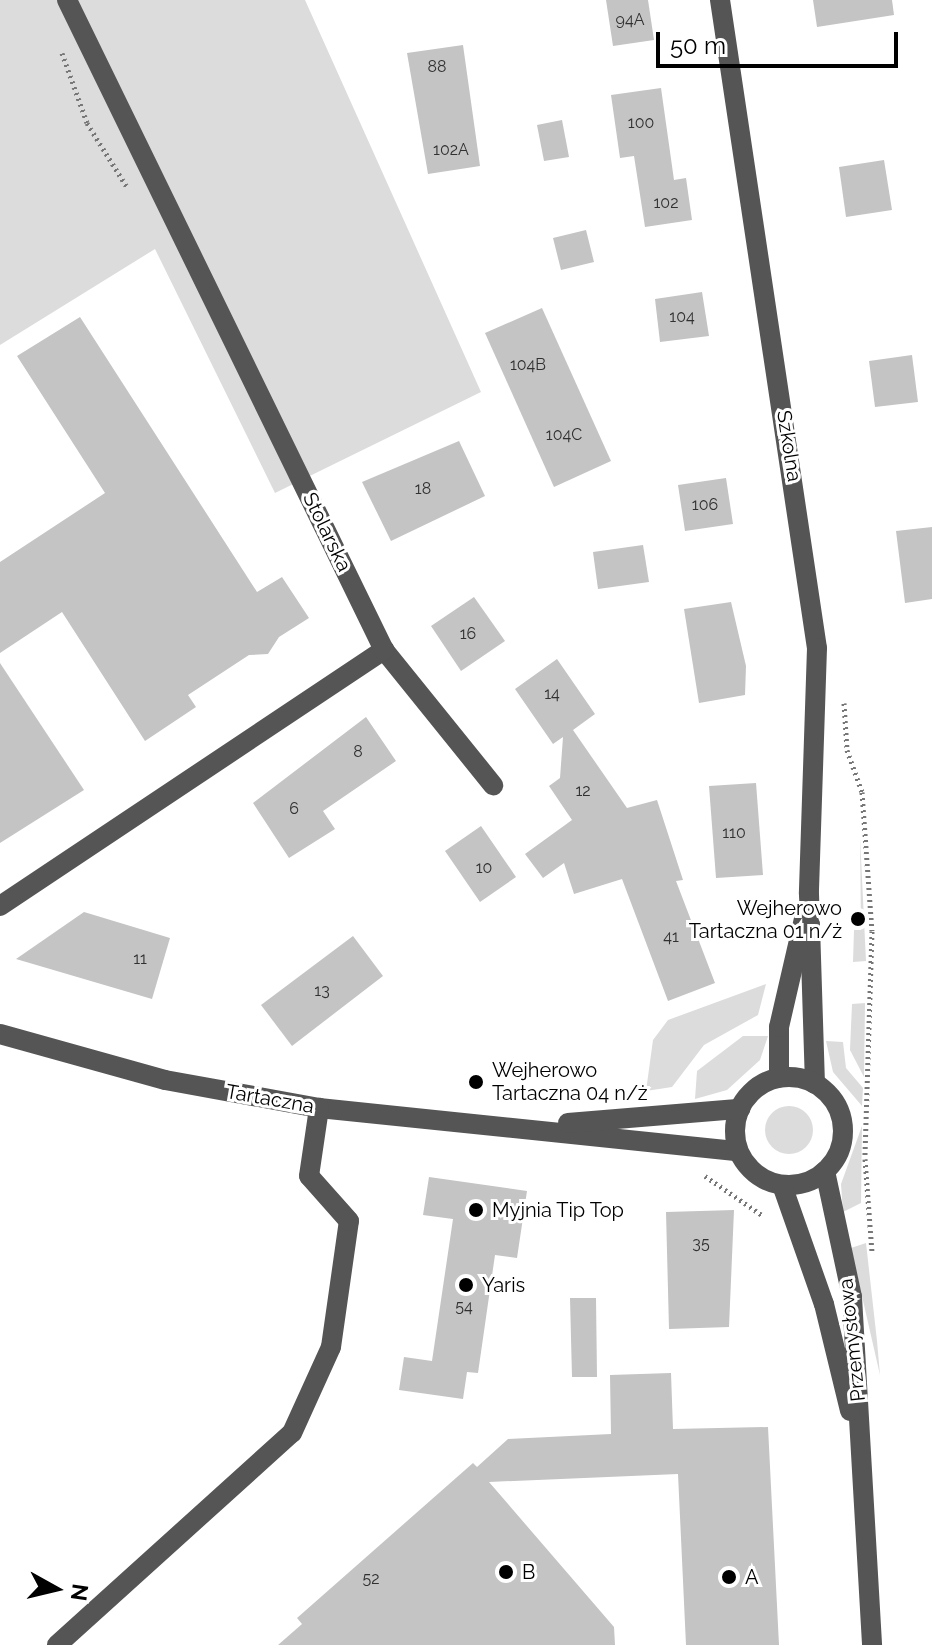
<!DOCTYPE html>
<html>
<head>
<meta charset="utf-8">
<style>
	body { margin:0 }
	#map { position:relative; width:932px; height:1645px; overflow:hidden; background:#fff; font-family:Raleway,sans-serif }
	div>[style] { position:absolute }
	.green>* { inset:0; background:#dcdcdc }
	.round { border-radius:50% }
	.building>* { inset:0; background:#c4c4c4 }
	.path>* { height:5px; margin-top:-2.5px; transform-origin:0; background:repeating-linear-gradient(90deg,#777 0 2px,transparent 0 6px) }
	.minor>* { height:20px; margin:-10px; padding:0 10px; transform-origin:10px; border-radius:10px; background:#555 }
	.minor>.ring { margin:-10px; padding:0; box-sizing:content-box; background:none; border:20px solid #555; border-radius:50% }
	.dots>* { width:22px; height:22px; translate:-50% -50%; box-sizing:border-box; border:4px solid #fff; border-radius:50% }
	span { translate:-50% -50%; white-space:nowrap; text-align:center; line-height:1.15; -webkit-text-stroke:6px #fff; paint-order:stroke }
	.number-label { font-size:16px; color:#313131 }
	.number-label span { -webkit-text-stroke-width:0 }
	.street-label { font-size:20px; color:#000 }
	.poi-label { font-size:20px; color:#000 }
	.right { translate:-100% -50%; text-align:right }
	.left { translate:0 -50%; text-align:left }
	.north { position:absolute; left:16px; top:1549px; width:80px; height:80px; -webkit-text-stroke:6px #fff; paint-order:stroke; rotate:98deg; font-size:22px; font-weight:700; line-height:32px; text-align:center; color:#000 }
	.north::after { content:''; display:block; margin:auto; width:28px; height:36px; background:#000; clip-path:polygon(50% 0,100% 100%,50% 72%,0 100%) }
	.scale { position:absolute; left:656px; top:32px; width:242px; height:36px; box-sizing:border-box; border:4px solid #000; border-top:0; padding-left:10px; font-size:24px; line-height:28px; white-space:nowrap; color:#000; -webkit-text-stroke:6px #fff; paint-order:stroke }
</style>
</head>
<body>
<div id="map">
	<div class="green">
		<div style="clip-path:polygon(0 0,305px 0,481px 392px,275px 493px,155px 249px,0 345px)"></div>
		<div style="clip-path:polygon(860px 837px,866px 961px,853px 962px,854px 930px,861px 930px)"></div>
		<div style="clip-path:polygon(766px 984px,758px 1015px,704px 1045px,672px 1087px,646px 1091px,653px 1040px,668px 1020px)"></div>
		<div style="clip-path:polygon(865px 1003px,864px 1077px,850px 1050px,852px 1004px)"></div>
		<div style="clip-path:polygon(743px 1036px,768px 1036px,760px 1060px,727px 1090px,695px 1099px,697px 1071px)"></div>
		<div style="clip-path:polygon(826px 1041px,843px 1042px,846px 1068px,863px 1088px,862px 1106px,833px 1072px)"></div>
		<div class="round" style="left:765px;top:1106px;width:48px;height:48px"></div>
		<div style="clip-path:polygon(862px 1126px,861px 1203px,843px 1212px,841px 1184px)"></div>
		<div style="clip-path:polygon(866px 1243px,877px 1341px,880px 1375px,851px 1248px)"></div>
	</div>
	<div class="building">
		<div style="clip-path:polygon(606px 0,648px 0,654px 40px,613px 46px)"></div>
		<div style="clip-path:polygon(813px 0,892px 0,894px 15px,817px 27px)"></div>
		<div style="clip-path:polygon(463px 45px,480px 166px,428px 174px,407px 53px)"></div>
		<div style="clip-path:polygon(661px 88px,674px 180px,686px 178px,692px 220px,645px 227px,634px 156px,620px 158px,611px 95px)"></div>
		<div style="clip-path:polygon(562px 120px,569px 157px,544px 161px,537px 125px)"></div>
		<div style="clip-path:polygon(884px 160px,892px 210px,846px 217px,839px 167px)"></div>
		<div style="clip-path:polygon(586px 230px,594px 262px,561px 270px,553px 238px)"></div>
		<div style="clip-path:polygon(702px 292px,709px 336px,660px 342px,655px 299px)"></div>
		<div style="clip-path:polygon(542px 308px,611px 461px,554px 487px,485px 333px)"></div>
		<div style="clip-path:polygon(80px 317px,257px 592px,282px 577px,309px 618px,279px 637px,268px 654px,249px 655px,188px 695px,196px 707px,145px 741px,62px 612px,0 653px,0 562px,105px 493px,17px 356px)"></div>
		<div style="clip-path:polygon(912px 355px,918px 402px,875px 407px,869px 361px)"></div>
		<div style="clip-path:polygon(459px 441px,485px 496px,391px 541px,362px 482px)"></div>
		<div style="clip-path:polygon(726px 478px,733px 524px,685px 531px,678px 485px)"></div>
		<div style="clip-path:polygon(932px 527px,932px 599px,905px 603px,896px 531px)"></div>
		<div style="clip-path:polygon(643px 545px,649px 582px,598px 589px,593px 552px)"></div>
		<div style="clip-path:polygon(474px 597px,505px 641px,461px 671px,431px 626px)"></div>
		<div style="clip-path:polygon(731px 602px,746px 666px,745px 695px,699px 703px,684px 609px)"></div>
		<div style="clip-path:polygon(557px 659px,595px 714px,573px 730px,627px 808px,657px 800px,683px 880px,676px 881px,715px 983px,668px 1001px,622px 879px,574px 894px,564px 863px,543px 878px,525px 854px,572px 820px,549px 786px,560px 778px,563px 737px,553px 744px,515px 689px)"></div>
		<div style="clip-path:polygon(0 663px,84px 790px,0 843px)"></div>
		<div style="clip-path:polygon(366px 717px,396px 761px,323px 811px,335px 829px,289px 858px,253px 803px)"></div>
		<div style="clip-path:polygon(756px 783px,763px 875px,716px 878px,709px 786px)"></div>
		<div style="clip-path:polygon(481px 826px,516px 877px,480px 902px,445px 851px)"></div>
		<div style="clip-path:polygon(84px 912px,170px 938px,152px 999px,16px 959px)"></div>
		<div style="clip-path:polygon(353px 936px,383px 976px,292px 1046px,261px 1005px)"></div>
		<div style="clip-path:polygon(429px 1177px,527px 1191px,517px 1258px,495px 1255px,478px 1373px,467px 1372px,463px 1399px,399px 1390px,404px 1357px,432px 1361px,453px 1219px,423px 1215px)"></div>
		<div style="clip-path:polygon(734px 1210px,729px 1327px,669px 1329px,666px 1212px)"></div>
		<div style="clip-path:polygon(570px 1298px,596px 1298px,597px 1377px,572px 1377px)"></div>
		<div style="clip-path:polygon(671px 1373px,673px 1429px,768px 1427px,779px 1645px,686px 1645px,678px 1474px,489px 1482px,614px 1627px,615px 1645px,278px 1645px,302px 1624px,297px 1618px,473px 1463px,477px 1467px,508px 1439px,611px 1434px,610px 1375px)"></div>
	</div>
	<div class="path">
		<div style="left:62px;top:53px;width:74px;rotate:70.3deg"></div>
		<div style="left:87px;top:123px;width:75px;rotate:58deg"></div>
		<div style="left:844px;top:703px;width:47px;rotate:86.3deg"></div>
		<div style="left:847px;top:750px;width:45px;rotate:70.3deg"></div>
		<div style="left:862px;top:792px;width:139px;rotate:85.9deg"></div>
		<div style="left:872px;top:931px;width:228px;rotate:91.8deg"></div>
		<div style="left:865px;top:1159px;width:94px;rotate:85.7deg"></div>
		<div style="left:705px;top:1176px;width:69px;rotate:34.4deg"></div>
	</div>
	<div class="minor">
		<div style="left:720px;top:0;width:655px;rotate:81.49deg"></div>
		<div style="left:817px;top:648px;width:246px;rotate:91.9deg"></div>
		<div style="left:809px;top:894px;width:190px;rotate:88.2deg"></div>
		<div style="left:384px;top:650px;width:174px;rotate:51.1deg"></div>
		<div style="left:0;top:906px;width:462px;rotate:-33.7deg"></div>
		<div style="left:384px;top:650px;width:723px;rotate:-116deg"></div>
		<div style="left:0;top:1034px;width:171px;rotate:15.6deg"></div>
		<div style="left:165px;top:1080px;width:157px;rotate:10.3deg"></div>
		<div style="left:319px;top:1108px;width:421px;rotate:5.9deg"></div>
		<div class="ring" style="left:735px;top:1077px;width:88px;height:88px"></div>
		<div style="left:779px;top:1078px;width:51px;rotate:-90deg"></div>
		<div style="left:779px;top:1027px;width:116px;rotate:-77deg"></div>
		<div style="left:568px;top:1123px;width:173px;rotate:-4.7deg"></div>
		<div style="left:825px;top:1171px;width:129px;rotate:77.9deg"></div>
		<div style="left:852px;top:1297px;width:349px;rotate:86.7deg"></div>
		<div style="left:782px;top:1185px;width:126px;rotate:70.6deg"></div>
		<div style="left:824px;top:1304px;width:110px;rotate:76.3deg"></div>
		<div style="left:57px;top:1645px;width:316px;rotate:-42.1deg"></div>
		<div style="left:292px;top:1433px;width:94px;rotate:-65.6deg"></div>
		<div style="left:331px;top:1347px;width:127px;rotate:-81.9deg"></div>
		<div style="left:349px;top:1221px;width:60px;rotate:-131.6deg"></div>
		<div style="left:309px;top:1176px;width:69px;rotate:-81.6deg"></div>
	</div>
	<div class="dots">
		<div style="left:858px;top:919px;background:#000"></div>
		<div style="left:476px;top:1082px;background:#000"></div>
		<div style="left:476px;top:1210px;background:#000"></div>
		<div style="left:466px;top:1285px;background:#000"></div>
		<div style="left:506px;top:1572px;background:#000"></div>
		<div style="left:729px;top:1577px;background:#000"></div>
	</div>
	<div class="number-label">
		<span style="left:630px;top:20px">94A</span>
		<span style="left:437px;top:67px">88</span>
		<span style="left:641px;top:123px">100</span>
		<span style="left:451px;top:150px">102A</span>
		<span style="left:666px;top:203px">102</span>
		<span style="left:682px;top:317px">104</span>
		<span style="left:528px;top:365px">104B</span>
		<span style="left:564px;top:435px">104C</span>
		<span style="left:423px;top:489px">18</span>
		<span style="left:705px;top:505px">106</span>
		<span style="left:468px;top:634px">16</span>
		<span style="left:552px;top:694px">14</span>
		<span style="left:358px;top:752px">8</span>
		<span style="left:583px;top:791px">12</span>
		<span style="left:294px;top:809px">6</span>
		<span style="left:734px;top:833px">110</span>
		<span style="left:484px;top:868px">10</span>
		<span style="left:671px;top:937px">41</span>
		<span style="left:140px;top:959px">11</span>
		<span style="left:322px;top:991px">13</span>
		<span style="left:701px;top:1244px">35</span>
		<span style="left:464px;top:1307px">54</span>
		<span style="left:371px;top:1579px">52</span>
	</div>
	<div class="street-label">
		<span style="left:789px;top:446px;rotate:81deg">Szkolna</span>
		<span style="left:327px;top:532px;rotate:64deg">Stolarska</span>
		<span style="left:270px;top:1099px;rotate:10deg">Tartaczna</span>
		<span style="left:852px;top:1340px;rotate:-96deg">Przemysłowa</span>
	</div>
	<div class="poi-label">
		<span class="right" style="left:842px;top:920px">Wejherowo<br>Tartaczna 01 n/ż</span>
		<span class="left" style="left:492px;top:1082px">Wejherowo<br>Tartaczna 04 n/ż</span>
		<span class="left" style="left:492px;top:1210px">Myjnia Tip Top</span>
		<span class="left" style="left:482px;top:1285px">Yaris</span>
		<span class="left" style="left:522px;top:1572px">B</span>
		<span class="left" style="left:745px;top:1577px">A</span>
	</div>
	<div class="north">N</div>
	<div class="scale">50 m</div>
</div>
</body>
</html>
